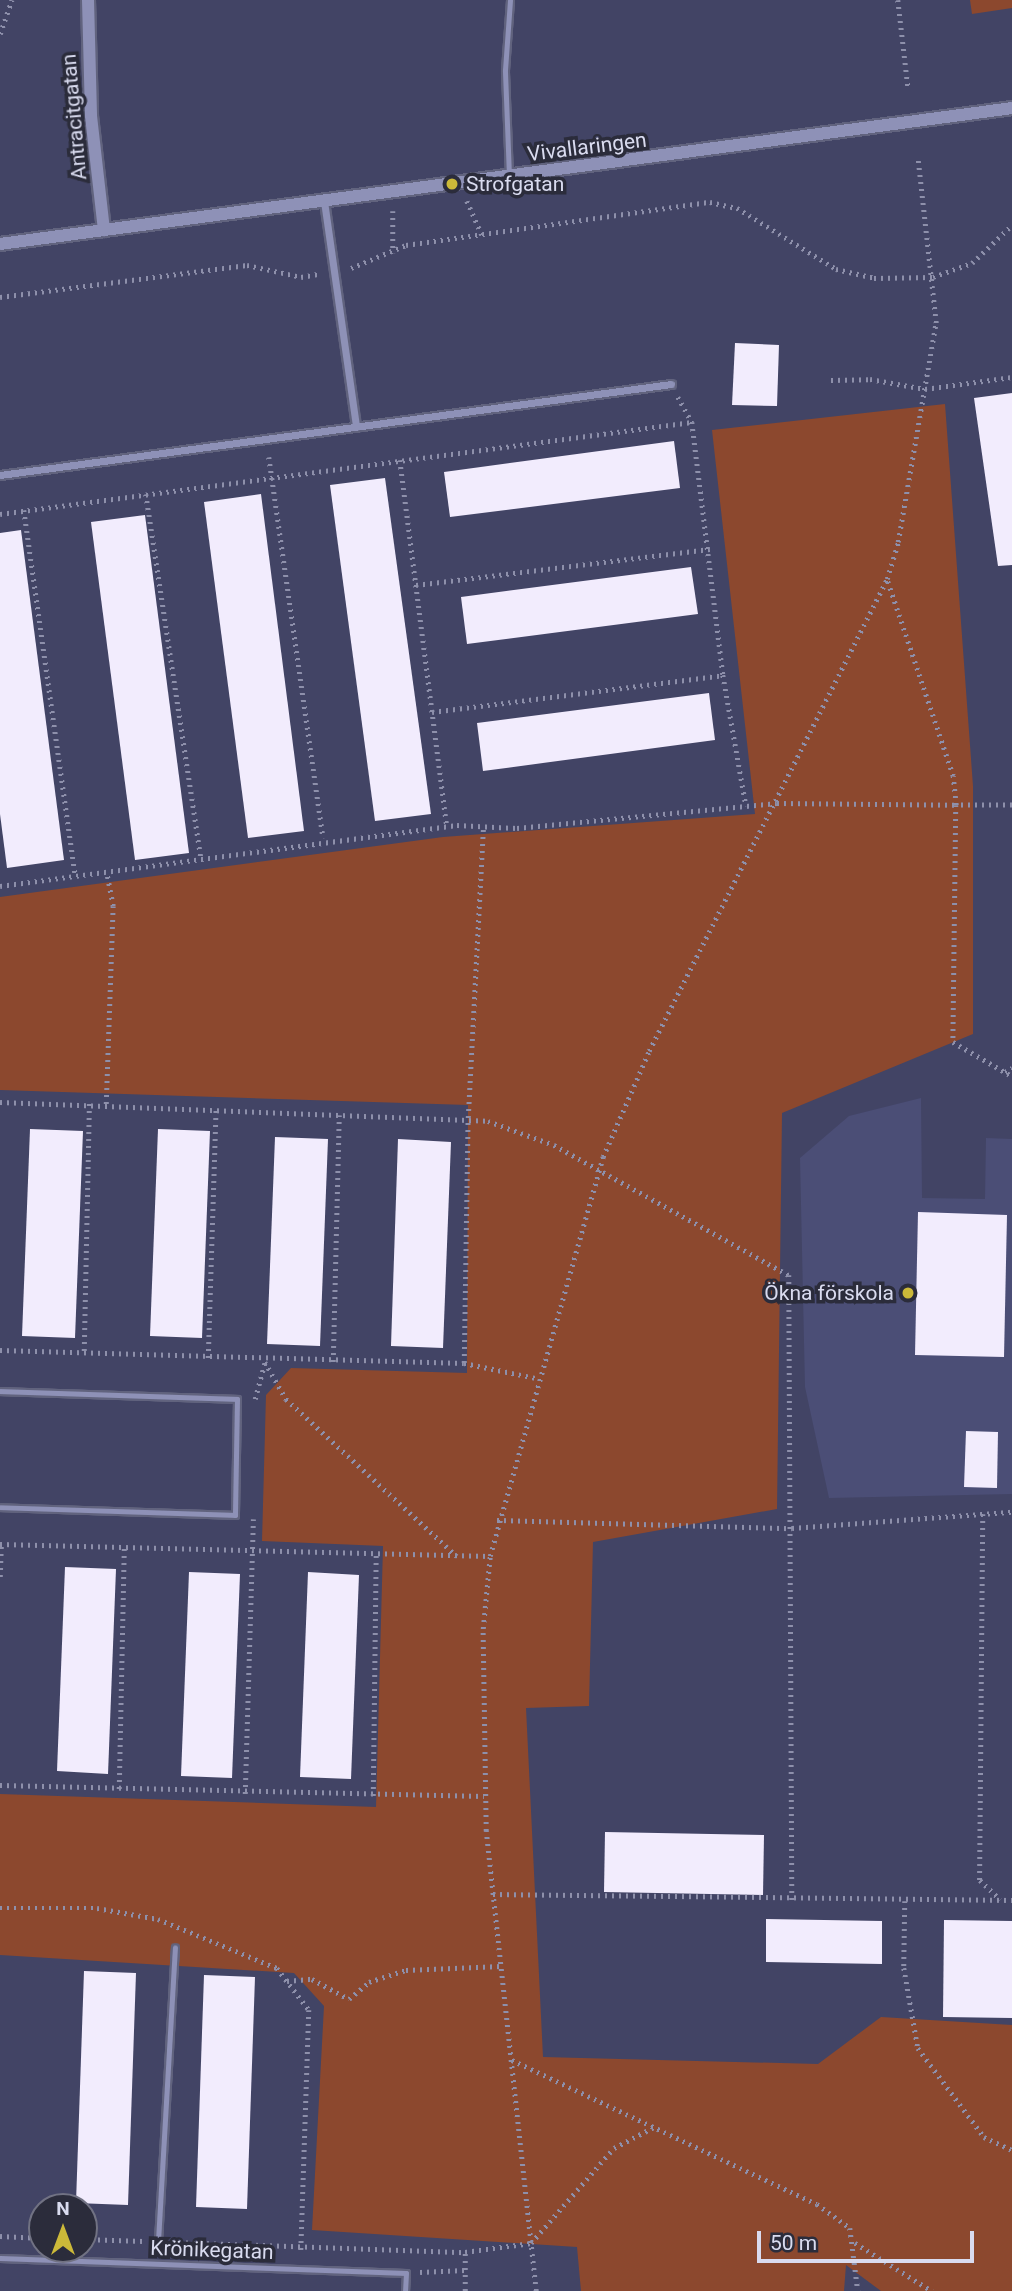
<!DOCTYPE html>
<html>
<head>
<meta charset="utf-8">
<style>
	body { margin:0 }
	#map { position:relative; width:1012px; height:2291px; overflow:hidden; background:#424465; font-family:Roboto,sans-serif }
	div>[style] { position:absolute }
	.built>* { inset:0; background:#4b4e76 }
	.green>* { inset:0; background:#8c482e }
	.building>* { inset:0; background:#f2ecfd }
	.path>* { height:4.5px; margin-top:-2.25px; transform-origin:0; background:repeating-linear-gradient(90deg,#8e90ab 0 2px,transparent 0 7px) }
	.roads { filter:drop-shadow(2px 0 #61637e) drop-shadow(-2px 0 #61637e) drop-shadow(0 2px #61637e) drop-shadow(0 -2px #61637e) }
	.service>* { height:5px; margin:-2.5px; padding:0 2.5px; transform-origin:2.5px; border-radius:2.5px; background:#8e91b7 }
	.minor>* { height:7px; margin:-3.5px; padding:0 3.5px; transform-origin:3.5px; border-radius:3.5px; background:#8e91b7 }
	.tertiary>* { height:12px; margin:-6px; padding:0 6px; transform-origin:6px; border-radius:6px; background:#8e91b7 }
	.dots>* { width:19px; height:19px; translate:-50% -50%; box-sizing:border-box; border:4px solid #2b2c3b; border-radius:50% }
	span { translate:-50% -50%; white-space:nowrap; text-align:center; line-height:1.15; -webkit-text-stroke:7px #2b2c3b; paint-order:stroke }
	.street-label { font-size:21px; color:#d9dbef }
	.poi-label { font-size:21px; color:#d9dbef }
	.left { translate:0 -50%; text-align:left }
	.right { translate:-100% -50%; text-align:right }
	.north { position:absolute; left:28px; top:2193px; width:70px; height:70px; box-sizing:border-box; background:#2b2c3b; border:2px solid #717283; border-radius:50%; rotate:0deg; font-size:19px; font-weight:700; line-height:28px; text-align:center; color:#d9dbef }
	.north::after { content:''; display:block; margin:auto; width:24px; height:32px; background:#ccb939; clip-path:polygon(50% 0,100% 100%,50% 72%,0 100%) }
	.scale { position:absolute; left:757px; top:2231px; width:217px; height:32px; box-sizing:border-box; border:4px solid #d9dbef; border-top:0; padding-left:9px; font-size:21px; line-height:24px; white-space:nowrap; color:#d9dbef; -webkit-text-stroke:5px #2b2c3b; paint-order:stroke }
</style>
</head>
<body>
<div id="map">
	<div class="built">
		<div style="clip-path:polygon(921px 1098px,922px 1198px,985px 1199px,986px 1138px,1012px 1139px,1012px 1494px,829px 1498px,805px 1387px,800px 1158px,849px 1116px)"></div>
	</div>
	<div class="green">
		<div style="clip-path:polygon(970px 0,1012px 0,1012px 8px,972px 14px)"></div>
		<div style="clip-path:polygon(945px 404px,973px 786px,973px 1034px,782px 1113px,777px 1509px,593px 1542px,589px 1706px,526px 1708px,543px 2057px,818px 2064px,881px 2017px,1012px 2025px,1012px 2291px,881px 2291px,846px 2265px,844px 2291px,581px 2291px,577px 2247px,312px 2230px,324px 2006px,294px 1973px,0 1955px,0 1794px,376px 1807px,383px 1546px,262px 1541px,266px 1395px,291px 1368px,467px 1373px,468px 1105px,0 1090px,0 897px,443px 837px,755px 814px,712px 430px)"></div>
	</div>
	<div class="building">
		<div style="clip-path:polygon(735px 343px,779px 345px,777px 406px,732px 405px)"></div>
		<div style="clip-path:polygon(1012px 393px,1012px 565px,998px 566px,974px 398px)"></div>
		<div style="clip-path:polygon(674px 441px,680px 488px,450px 517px,444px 472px)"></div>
		<div style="clip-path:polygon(385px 478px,431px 814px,375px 821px,330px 485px)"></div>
		<div style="clip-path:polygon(261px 494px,304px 831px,248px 838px,204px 502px)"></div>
		<div style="clip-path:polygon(145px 515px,189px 853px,135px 860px,91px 522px)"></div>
		<div style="clip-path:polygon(21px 530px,64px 860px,7px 868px,0 814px,0 533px)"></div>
		<div style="clip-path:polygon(691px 567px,698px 614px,467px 644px,461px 597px)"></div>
		<div style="clip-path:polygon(709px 693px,715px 740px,483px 771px,477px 723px)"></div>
		<div style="clip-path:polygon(30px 1129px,83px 1131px,75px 1338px,22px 1336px)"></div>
		<div style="clip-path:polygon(158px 1129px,210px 1131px,202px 1338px,150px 1336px)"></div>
		<div style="clip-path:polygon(275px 1137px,328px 1139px,320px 1346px,267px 1344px)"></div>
		<div style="clip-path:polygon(398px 1139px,451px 1142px,443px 1348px,391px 1346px)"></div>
		<div style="clip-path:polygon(918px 1212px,1007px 1215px,1004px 1357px,915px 1355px)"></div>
		<div style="clip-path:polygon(966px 1431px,998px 1432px,997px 1488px,964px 1487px)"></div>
		<div style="clip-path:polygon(65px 1567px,116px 1569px,108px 1774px,57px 1771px)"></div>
		<div style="clip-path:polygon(189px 1572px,240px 1574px,232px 1778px,181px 1776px)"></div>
		<div style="clip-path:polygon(308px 1572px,359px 1575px,351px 1779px,300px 1777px)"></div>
		<div style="clip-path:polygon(605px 1832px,764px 1835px,763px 1895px,604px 1892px)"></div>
		<div style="clip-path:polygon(766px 1919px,882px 1921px,882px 1964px,766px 1962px)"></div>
		<div style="clip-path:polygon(944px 1920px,1012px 1921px,1012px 2018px,943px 2017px)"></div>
		<div style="clip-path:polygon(84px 1971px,136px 1973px,128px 2205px,76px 2203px)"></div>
		<div style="clip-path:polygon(204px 1975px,255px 1977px,247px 2209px,196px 2207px)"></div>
	</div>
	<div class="path">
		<div style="left:898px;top:0;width:87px;rotate:83.4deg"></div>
		<div style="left:0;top:34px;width:36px;rotate:-71deg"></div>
		<div style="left:467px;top:201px;width:37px;rotate:66deg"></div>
		<div style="left:393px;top:211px;width:42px;rotate:90deg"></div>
		<div style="left:351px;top:268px;width:60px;rotate:-22.7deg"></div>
		<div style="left:406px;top:245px;width:307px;rotate:-8.1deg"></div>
		<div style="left:710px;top:202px;width:28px;rotate:13deg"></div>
		<div style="left:737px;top:208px;width:116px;rotate:31.6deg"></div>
		<div style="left:836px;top:269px;width:39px;rotate:13deg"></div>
		<div style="left:874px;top:278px;width:59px;rotate:-1deg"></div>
		<div style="left:933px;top:277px;width:41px;rotate:-19.7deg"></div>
		<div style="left:972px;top:263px;width:55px;rotate:-43.5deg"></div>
		<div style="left:0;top:297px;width:249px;rotate:-7.4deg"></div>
		<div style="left:247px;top:265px;width:55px;rotate:12.5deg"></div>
		<div style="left:301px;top:277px;width:17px;rotate:-10deg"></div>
		<div style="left:831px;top:380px;width:39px;rotate:-1deg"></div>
		<div style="left:870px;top:379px;width:56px;rotate:10.3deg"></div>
		<div style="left:925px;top:389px;width:88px;rotate:-7.9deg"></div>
		<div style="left:678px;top:397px;width:29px;rotate:61deg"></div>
		<div style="left:692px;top:422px;width:255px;rotate:83deg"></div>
		<div style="left:723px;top:675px;width:133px;rotate:80deg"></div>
		<div style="left:269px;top:457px;width:385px;rotate:81.9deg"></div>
		<div style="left:400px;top:460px;width:369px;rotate:82.7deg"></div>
		<div style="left:146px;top:494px;width:368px;rotate:81.4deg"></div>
		<div style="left:24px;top:510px;width:369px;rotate:82deg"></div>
		<div style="left:0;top:514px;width:698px;rotate:-7.57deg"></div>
		<div style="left:416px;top:585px;width:296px;rotate:-7deg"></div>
		<div style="left:432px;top:712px;width:293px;rotate:-7.2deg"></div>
		<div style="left:1012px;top:805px;width:56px;rotate:180deg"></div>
		<div style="left:956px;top:805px;width:237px;rotate:90.7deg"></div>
		<div style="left:953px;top:1042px;width:68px;rotate:30deg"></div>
		<div style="left:0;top:886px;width:461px;rotate:-7.6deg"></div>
		<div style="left:457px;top:825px;width:60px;rotate:2.9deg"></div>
		<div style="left:517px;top:828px;width:261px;rotate:-5.5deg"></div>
		<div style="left:777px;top:803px;width:179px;rotate:0.6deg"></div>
		<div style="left:956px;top:805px;width:29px;rotate:-96deg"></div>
		<div style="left:953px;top:776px;width:207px;rotate:-108.6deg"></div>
		<div style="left:1005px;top:1072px;width:8px;rotate:-30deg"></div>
		<div style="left:0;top:1102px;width:488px;rotate:2.2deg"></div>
		<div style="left:488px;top:1121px;width:70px;rotate:20deg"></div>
		<div style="left:554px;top:1145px;width:269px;rotate:29deg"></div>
		<div style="left:789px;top:1275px;width:625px;rotate:89.72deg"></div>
		<div style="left:106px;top:1104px;width:198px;rotate:-88deg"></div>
		<div style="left:113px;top:906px;width:33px;rotate:-101deg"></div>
		<div style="left:0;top:1350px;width:464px;rotate:1.6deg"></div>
		<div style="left:464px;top:1363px;width:74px;rotate:11.8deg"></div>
		<div style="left:84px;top:1351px;width:248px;rotate:-88.8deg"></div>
		<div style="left:208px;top:1358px;width:249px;rotate:-88.2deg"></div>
		<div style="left:265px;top:1362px;width:43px;rotate:60.4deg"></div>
		<div style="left:286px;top:1399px;width:232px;rotate:42.6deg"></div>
		<div style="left:333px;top:1362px;width:247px;rotate:-88.6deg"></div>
		<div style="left:464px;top:1363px;width:245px;rotate:-89.1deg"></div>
		<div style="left:468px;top:1118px;width:291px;rotate:-87deg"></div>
		<div style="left:255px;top:1399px;width:39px;rotate:-75deg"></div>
		<div style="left:983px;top:1514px;width:366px;rotate:90.5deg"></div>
		<div style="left:980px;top:1880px;width:28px;rotate:44deg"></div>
		<div style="left:497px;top:1520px;width:295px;rotate:1.6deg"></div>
		<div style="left:792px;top:1528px;width:221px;rotate:-4.2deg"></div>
		<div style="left:0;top:1544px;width:490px;rotate:1.4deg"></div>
		<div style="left:0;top:1577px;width:33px;rotate:-88deg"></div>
		<div style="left:0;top:1785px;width:484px;rotate:1.3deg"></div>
		<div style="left:119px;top:1789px;width:241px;rotate:-88.8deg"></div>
		<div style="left:245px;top:1794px;width:275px;rotate:-88.3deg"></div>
		<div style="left:373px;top:1796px;width:241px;rotate:-89.3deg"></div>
		<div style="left:493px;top:1894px;width:519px;rotate:0.66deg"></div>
		<div style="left:905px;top:1901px;width:67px;rotate:90.9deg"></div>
		<div style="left:904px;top:1968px;width:81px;rotate:80.1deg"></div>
		<div style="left:918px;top:2048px;width:111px;rotate:53.4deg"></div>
		<div style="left:984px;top:2137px;width:31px;rotate:25deg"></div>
		<div style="left:0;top:1908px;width:97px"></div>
		<div style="left:97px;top:1908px;width:62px;rotate:10.2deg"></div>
		<div style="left:158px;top:1919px;width:129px;rotate:22.4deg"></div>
		<div style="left:277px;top:1968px;width:53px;rotate:52.7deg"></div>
		<div style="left:309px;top:2010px;width:242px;rotate:91.9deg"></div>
		<div style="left:287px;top:1981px;width:25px;rotate:-5deg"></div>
		<div style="left:312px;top:1979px;width:42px;rotate:28.4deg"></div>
		<div style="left:349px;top:1999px;width:26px;rotate:-40deg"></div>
		<div style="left:369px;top:1982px;width:39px;rotate:-18deg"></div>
		<div style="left:406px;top:1970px;width:95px;rotate:-2.4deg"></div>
		<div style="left:512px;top:2060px;width:337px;rotate:25.3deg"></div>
		<div style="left:817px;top:2204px;width:41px;rotate:36deg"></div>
		<div style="left:850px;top:2228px;width:64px;rotate:82.8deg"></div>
		<div style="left:0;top:2236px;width:42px;rotate:2.7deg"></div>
		<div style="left:84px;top:2239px;width:59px;rotate:1.9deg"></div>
		<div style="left:172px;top:2242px;width:293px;rotate:2deg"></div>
		<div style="left:465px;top:2252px;width:67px;rotate:-7.8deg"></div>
		<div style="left:531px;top:2243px;width:126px;rotate:-48.9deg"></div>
		<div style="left:614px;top:2148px;width:45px;rotate:-27.7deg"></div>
		<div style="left:855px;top:2243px;width:91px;rotate:31.9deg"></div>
		<div style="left:420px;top:2272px;width:45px;rotate:-2.5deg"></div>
		<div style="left:465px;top:2291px;width:39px;rotate:-90deg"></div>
		<div style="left:536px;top:2291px;width:463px;rotate:-96.2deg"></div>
		<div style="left:486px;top:1831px;width:202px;rotate:-90.9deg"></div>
		<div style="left:483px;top:1629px;width:73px;rotate:-84.5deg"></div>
		<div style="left:490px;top:1556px;width:415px;rotate:-74.2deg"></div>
		<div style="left:603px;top:1157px;width:116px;rotate:-66.5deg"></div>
		<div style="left:649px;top:1051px;width:529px;rotate:-63.24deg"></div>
		<div style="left:887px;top:579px;width:39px;rotate:-73deg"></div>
		<div style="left:898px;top:542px;width:222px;rotate:-80.2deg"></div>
		<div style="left:936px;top:323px;width:165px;rotate:-96.3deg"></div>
	</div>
	<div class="roads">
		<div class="service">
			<div style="left:509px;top:176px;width:106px;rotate:-92.2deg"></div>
			<div style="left:505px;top:70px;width:70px;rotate:-85.9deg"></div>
			<div style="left:0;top:1391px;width:237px;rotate:1.9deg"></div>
			<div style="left:237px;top:1399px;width:116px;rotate:91deg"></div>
			<div style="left:235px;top:1515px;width:235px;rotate:-178.1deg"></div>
			<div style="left:158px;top:2241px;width:294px;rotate:-86.7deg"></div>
			<div style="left:0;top:2258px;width:406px;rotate:2.1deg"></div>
			<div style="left:406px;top:2273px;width:18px;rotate:93deg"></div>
		</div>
		<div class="minor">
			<div style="left:324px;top:201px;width:228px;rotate:81.9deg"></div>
			<div style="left:0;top:475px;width:677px;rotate:-7.72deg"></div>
		</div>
		<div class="tertiary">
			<div style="left:88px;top:0;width:116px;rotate:88.5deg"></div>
			<div style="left:91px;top:116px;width:115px;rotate:83.5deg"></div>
			<div style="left:0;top:244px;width:1021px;rotate:-7.65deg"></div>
		</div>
	</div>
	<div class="dots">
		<div style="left:452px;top:184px;background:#ccb939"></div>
		<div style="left:908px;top:1293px;background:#ccb939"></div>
	</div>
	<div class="street-label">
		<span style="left:74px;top:117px;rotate:-95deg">Antracitgatan</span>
		<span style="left:587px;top:147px;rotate:-7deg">Vivallaringen</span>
		<span style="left:212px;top:2250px;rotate:2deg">Krönikegatan</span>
	</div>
	<div class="poi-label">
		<span class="left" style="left:466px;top:184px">Strofgatan</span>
		<span class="right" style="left:894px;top:1293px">Ökna förskola</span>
	</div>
	<div class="north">N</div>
	<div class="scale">50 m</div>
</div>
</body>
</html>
